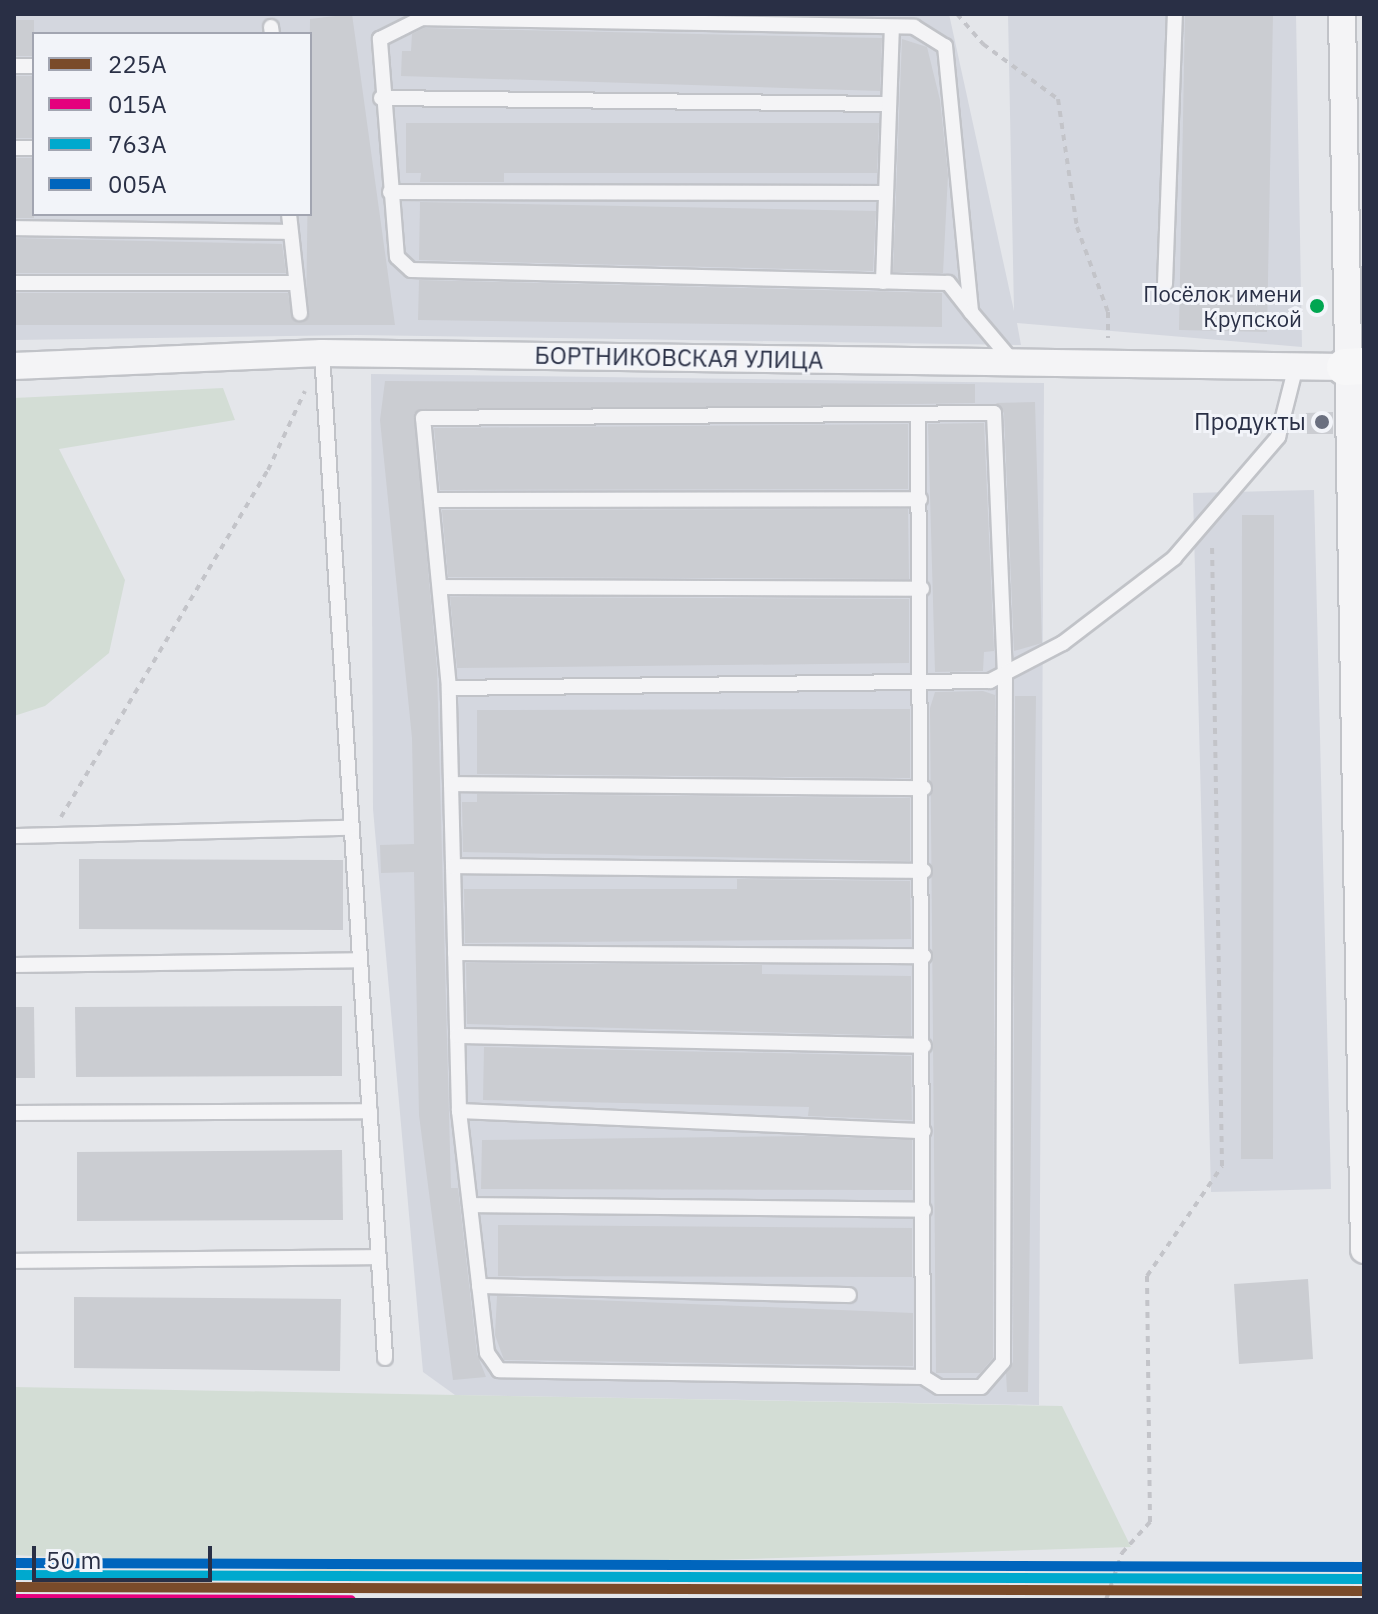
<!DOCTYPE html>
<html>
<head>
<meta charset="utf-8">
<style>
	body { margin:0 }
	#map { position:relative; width:1378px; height:1614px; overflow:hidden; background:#e4e6ea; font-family:"IBM Plex Sans",sans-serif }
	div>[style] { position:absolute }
	.built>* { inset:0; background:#d4d7df }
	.green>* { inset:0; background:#d3ddd5 }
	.building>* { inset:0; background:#cbcdd2 }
	.path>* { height:4px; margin-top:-2px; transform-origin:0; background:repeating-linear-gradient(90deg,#c3c4c9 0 6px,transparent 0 12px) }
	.roads { filter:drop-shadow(2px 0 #c1c3c8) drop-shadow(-2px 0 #c1c3c8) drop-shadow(0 2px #c1c3c8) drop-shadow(0 -2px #c1c3c8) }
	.lane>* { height:14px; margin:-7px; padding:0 7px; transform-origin:7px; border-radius:7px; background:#f4f4f6 }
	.street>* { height:26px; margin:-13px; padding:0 13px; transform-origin:13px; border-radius:13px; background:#f4f4f6 }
	.secondary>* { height:36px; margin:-18px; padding:0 18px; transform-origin:18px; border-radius:18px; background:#f7f7f8 }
	.rail-1>* { height:10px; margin:-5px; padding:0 5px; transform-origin:5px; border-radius:5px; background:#7a4b2a }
	.rail-2>* { height:10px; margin:-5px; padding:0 5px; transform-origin:5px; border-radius:5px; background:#e5007d }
	.rail-3>* { height:10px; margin:-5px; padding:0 5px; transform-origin:5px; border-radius:5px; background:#00a9ce }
	.rail-4>* { height:10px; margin:-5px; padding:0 5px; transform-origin:5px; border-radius:5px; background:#0065bd }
	.dots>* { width:22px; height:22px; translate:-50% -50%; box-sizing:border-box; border:4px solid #f2f4f9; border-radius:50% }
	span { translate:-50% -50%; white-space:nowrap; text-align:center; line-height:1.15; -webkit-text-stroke:6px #f2f4f9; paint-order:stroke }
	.bus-label { font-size:22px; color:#292f45 }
	.right { translate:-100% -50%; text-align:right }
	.street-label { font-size:24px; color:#292f45 }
	.poi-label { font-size:24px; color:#292f45 }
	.frame { position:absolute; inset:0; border:16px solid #292f45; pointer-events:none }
	.legend { position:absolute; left:32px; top:32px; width:280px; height:184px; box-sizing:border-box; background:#f2f4f9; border:2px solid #a2a5b1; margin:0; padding:10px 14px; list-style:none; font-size:24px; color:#292f45 }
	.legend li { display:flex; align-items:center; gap:16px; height:40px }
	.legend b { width:40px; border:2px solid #a2a5b1 }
	.scale { position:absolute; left:32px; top:1546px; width:180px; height:36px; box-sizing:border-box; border:4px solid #292f45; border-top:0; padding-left:10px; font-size:24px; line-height:28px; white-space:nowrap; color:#292f45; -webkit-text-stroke:6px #f2f4f9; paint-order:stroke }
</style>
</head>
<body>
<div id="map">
	<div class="built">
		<div style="clip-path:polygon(evenodd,14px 14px,949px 14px,1014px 311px,1008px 14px,1296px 14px,1302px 347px,1017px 323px,1021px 345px,356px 335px,14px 340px,14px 14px,34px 34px,310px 34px,310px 214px,34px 214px,34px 34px)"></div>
		<div style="clip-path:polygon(371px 374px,1044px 383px,1039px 1405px,455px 1395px,423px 1372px,373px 809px)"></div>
		<div style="clip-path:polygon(1314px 490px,1331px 1189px,1211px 1192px,1193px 493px)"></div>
	</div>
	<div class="green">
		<div style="clip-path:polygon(223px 388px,235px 420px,59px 449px,125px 580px,109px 653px,45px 706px,14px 716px,14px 398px)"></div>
		<div style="clip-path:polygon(14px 1387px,1062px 1406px,1131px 1547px,325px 1572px,14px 1555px)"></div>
	</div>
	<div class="building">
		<div style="clip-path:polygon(352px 14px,395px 325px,14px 325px,14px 293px,288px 293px,292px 318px,306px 321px,310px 19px)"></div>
		<div style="clip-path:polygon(1185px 14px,1273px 14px,1267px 332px,1179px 330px)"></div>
		<div style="clip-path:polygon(14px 20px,34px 20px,34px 56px,14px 56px)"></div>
		<div style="clip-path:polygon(424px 28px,882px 38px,880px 91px,401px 76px,402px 51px,411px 51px,412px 34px)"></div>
		<div style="clip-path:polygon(902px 39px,927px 47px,940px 100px,948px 175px,943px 273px,893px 272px)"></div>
		<div style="clip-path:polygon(14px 76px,34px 76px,34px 138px,14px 138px)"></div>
		<div style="clip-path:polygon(406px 123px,879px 123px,877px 173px,504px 173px,504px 182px,420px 182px,421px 173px,406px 173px)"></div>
		<div style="clip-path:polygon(14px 158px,34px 158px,34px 218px,14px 218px)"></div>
		<div style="clip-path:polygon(420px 202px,876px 211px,873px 271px,419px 260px)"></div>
		<div style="clip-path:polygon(14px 238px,282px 244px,286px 273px,14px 273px)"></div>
		<div style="clip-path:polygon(419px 280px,942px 293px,942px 327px,418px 320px)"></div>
		<div style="clip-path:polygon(385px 381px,975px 384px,975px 403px,414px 413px,437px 669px,451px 1188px,458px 1188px,477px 1354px,486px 1377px,453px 1380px,419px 1115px,414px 872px,381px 873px,380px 845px,414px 844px,412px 738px,380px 420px)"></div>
		<div style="clip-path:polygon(1035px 402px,1042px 643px,1014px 651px,1004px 413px,996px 403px)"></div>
		<div style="clip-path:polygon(1333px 412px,1333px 434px,1307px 434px,1306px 413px)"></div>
		<div style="clip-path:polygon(984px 423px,994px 651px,984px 652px,983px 671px,935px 672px,928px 424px)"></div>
		<div style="clip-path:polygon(908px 424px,908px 489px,440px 490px,434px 428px)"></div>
		<div style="clip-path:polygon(908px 509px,909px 579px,448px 577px,442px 510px)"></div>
		<div style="clip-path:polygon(1242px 515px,1274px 515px,1273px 1159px,1241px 1159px)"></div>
		<div style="clip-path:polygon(450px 597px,909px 599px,909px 663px,457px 668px)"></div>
		<div style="clip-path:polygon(983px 691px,995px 695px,993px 1358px,980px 1373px,936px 1373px,930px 708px,935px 692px)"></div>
		<div style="clip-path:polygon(1015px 696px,1036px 696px,1028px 1392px,1007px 1392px,1006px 1373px,1013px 1362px)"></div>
		<div style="clip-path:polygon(910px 709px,910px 778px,477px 774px,477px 710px)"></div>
		<div style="clip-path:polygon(477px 794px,910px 798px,910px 861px,463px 852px,462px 802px,477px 802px)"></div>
		<div style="clip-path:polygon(79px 859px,343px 860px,343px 930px,79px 929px)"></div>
		<div style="clip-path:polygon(737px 879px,910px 881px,911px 939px,465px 943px,464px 889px,737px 889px)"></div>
		<div style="clip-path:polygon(466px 963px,762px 965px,762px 974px,911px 976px,911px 1036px,467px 1024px)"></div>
		<div style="clip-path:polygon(342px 1006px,342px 1076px,76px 1077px,75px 1007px)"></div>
		<div style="clip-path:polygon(14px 1007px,34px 1007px,35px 1078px,14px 1078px)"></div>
		<div style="clip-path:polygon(484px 1047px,911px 1056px,912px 1120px,808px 1116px,809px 1107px,483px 1100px)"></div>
		<div style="clip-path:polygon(808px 1136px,912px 1140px,912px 1190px,481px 1189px,482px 1140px)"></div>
		<div style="clip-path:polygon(342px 1150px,343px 1220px,77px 1221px,77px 1152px)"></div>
		<div style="clip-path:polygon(498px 1225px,912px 1228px,912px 1277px,498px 1276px)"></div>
		<div style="clip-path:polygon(1308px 1279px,1313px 1359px,1239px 1364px,1234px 1284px)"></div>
		<div style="clip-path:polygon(497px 1296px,913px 1313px,913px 1366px,504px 1360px,495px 1335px)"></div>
		<div style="clip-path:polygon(74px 1297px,341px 1299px,340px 1371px,74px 1368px)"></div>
	</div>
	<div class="path">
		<div style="left:957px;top:14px;width:40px;rotate:49deg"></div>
		<div style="left:983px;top:44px;width:93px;rotate:36.3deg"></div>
		<div style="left:1058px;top:99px;width:129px;rotate:81.6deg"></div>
		<div style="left:1077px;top:227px;width:90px;rotate:70deg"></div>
		<div style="left:1108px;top:312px;width:26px;rotate:90deg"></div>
		<div style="left:61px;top:817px;width:404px;rotate:-59.2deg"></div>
		<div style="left:268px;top:470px;width:87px;rotate:-64.9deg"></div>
		<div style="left:1106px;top:1600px;width:50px;rotate:-71.2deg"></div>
		<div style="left:1122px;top:1553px;width:42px;rotate:-47.9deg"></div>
		<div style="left:1150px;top:1522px;width:246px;rotate:-90.7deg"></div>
		<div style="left:1147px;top:1276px;width:133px;rotate:-55.7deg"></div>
		<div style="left:1222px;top:1166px;width:623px;rotate:-90.92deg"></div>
	</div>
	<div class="roads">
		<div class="lane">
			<div style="left:271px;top:27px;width:7px;rotate:82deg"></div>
			<div style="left:14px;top:66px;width:20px"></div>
			<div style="left:381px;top:98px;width:508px;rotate:0.68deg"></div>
			<div style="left:14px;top:148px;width:20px"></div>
			<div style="left:390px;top:192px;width:496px;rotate:0.1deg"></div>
			<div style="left:289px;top:214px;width:100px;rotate:83.7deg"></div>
			<div style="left:14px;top:228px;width:276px;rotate:0.8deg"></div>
			<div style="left:883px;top:282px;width:255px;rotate:-88deg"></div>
			<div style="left:14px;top:283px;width:281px"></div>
			<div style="left:1165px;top:284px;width:270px;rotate:-87.9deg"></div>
			<div style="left:971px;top:312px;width:37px;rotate:-128deg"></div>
			<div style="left:948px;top:283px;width:537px;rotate:-178.61deg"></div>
			<div style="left:411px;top:270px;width:19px;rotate:-137deg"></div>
			<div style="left:397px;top:257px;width:219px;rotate:-94.5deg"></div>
			<div style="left:380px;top:39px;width:47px;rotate:-26.6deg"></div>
			<div style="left:422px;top:18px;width:492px;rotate:1deg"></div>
			<div style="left:914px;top:27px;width:36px;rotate:32deg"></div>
			<div style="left:945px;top:46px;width:267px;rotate:84.4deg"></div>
			<div style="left:971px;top:312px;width:67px;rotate:49.9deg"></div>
			<div style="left:322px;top:353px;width:1007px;rotate:86.41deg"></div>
			<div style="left:918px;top:414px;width:963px;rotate:89.7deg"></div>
			<div style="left:923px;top:1377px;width:424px;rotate:-179.1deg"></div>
			<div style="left:499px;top:1370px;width:21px;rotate:-125deg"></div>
			<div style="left:487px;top:1353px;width:244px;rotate:-96.6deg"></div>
			<div style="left:459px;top:1111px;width:423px;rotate:-91.4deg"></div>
			<div style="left:449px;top:688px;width:271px;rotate:-95.5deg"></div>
			<div style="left:423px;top:418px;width:571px;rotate:-0.5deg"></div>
			<div style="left:994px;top:413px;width:260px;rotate:87.6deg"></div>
			<div style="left:1005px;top:673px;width:689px;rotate:90.17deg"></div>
			<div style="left:1003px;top:1362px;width:33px;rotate:131deg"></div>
			<div style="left:981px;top:1387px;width:42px;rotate:180deg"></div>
			<div style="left:939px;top:1387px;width:19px;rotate:-148deg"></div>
			<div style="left:431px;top:500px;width:489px;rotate:-0.1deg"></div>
			<div style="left:440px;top:587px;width:482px;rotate:0.2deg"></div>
			<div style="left:449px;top:688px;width:541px;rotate:-0.74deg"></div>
			<div style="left:990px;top:681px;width:82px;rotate:-27.5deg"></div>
			<div style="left:1063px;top:643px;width:140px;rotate:-37.4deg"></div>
			<div style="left:1174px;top:558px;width:160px;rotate:-49.3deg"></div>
			<div style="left:1278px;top:437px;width:73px;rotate:-75.8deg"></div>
			<div style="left:451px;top:784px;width:473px;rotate:0.5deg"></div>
			<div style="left:14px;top:836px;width:338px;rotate:-1.4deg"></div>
			<div style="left:453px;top:866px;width:471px;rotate:0.6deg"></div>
			<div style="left:455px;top:953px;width:469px;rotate:0.4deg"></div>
			<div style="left:14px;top:965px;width:346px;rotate:-0.8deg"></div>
			<div style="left:457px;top:1036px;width:467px;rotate:1.2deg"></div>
			<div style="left:459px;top:1111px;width:465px;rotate:2.5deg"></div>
			<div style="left:14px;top:1113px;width:356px;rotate:-0.3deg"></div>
			<div style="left:470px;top:1205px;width:454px;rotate:0.6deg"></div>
			<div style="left:14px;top:1261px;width:365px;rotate:-0.6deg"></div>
			<div style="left:479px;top:1286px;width:370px;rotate:1.4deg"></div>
		</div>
		<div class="street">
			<div style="left:1342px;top:14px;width:1236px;rotate:88.98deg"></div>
			<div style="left:14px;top:366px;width:308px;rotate:-2.4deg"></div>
			<div style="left:322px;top:353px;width:1023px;rotate:0.78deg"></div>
		</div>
		<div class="secondary">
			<div style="left:1345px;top:367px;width:19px;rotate:-3deg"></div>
		</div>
	</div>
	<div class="rail-1">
		<div style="left:14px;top:1587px;width:1350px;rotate:0.17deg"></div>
	</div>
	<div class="rail-2">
		<div style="left:14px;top:1599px;width:337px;rotate:0.2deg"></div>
	</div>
	<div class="rail-3">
		<div style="left:14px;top:1575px;width:1350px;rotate:0.17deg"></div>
	</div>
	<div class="rail-4">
		<div style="left:14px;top:1563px;width:1350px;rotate:0.17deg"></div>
	</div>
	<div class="dots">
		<div style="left:1317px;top:306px;background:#00a651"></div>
		<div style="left:1322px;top:422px;background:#6a6f7f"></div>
	</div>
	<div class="bus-label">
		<span class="right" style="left:1302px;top:306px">Посёлок имени<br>Крупской</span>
	</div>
	<div class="street-label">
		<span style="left:679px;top:358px;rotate:1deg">БОРТНИКОВСКАЯ УЛИЦА</span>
	</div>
	<div class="poi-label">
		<span class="right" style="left:1306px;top:422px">Продукты</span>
	</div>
	<div class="frame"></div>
	<ul class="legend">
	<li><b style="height:10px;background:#7a4b2a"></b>225А</li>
	<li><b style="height:10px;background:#e5007d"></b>015А</li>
	<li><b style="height:10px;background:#00a9ce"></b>763А</li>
	<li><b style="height:10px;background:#0065bd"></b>005А</li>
	</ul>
	<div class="scale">50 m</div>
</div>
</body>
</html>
